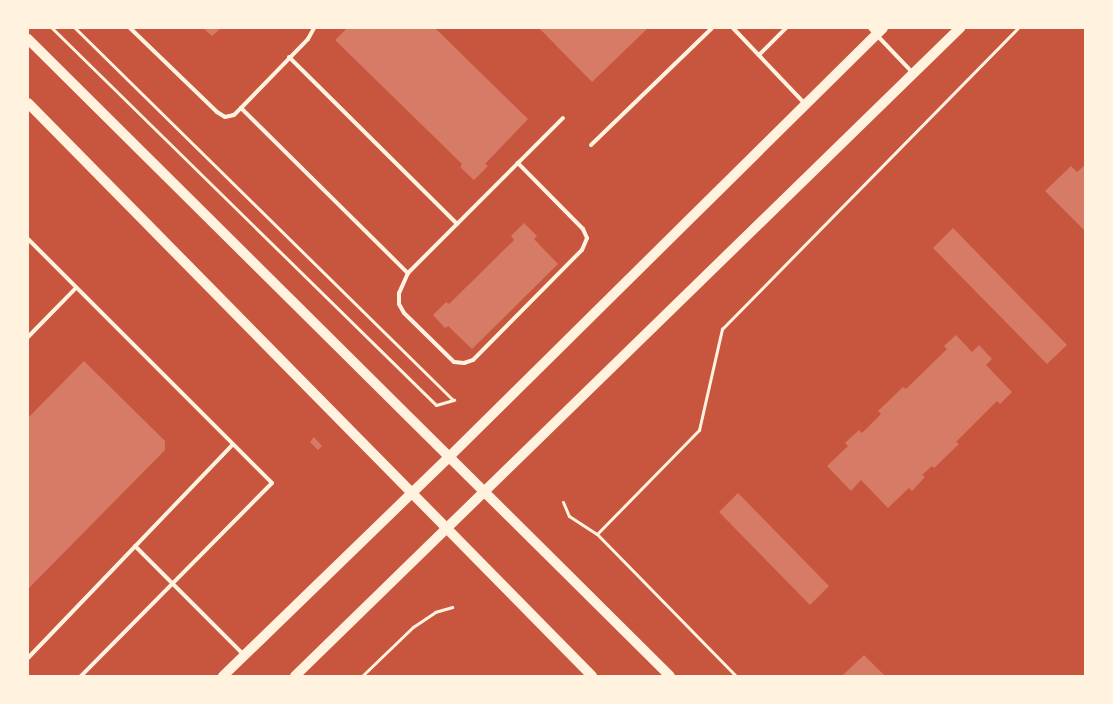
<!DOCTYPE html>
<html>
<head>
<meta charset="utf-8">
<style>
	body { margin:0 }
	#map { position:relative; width:1113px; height:704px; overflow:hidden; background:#c8553d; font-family:"Alegreya Sans",sans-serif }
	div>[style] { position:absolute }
	.building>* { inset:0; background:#d67c66 }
	.path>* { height:3px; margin:-1.5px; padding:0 1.5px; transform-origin:1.5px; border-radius:1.5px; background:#fff3e0 }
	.service>* { height:4px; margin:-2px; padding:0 2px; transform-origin:2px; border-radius:2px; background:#fff3e0 }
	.secondary>* { height:10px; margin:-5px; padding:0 5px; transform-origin:5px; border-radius:5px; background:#fff3e0 }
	span { translate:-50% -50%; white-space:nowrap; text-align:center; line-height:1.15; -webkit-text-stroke:4px #fff3e0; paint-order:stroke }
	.frame { position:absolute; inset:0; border:29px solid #fff3e0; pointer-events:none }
</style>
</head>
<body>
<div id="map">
	<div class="building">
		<div style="clip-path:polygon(203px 28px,221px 28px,212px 36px)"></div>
		<div style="clip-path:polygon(347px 28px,435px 28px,528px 119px,485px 164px,488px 166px,474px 180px,460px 167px,462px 164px,335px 40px)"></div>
		<div style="clip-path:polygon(539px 28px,648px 28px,592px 82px)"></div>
		<div style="clip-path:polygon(1086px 164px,1086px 232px,1045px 191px,1071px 166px,1077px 172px)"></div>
		<div style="clip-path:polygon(524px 223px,537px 236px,534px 239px,558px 264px,472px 349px,448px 326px,445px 328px,433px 315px,446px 302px,449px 304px,514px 240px,511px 236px)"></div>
		<div style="clip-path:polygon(953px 228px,1067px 345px,1047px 364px,933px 248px)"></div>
		<div style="clip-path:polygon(956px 335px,972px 352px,979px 345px,992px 359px,986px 365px,1012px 392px,1000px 404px,997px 401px,956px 442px,959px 444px,934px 468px,932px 466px,922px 475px,925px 477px,912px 491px,909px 488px,888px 508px,861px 480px,851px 491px,827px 466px,848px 446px,845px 443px,859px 430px,862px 433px,881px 414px,878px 411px,903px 387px,906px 389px,947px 349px,944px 346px)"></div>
		<div style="clip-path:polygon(84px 361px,165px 441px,165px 450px,28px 589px,28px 418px)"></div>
		<div style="clip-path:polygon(314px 437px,322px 446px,318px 450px,310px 442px)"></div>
		<div style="clip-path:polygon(738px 493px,829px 586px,810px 605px,719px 512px)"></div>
		<div style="clip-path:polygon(864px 655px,885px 676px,842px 676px)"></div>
	</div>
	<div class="path">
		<div style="left:52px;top:28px;width:538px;rotate:44.47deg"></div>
		<div style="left:436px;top:405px;width:19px;rotate:-16deg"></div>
		<div style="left:75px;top:28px;width:530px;rotate:44.54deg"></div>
		<div style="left:563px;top:502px;width:15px;rotate:67deg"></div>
		<div style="left:569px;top:516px;width:33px;rotate:33deg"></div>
		<div style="left:597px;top:534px;width:199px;rotate:45.6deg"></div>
		<div style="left:597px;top:534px;width:146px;rotate:-45.6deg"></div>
		<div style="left:699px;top:430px;width:104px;rotate:-77.2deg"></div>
		<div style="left:722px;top:329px;width:422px;rotate:-45.5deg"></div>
		<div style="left:362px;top:676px;width:71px;rotate:-43.9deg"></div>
		<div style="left:413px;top:627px;width:27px;rotate:-34deg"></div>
		<div style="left:435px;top:612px;width:18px;rotate:-16deg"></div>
	</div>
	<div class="service">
		<div style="left:130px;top:28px;width:121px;rotate:44deg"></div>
		<div style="left:217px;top:112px;width:9px;rotate:32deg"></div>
		<div style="left:225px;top:117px;width:9px;rotate:-13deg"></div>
		<div style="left:234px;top:115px;width:10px;rotate:-45deg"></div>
		<div style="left:241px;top:108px;width:96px;rotate:-45.8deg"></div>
		<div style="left:308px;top:39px;width:13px;rotate:-61deg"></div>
		<div style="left:733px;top:28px;width:105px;rotate:46.5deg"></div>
		<div style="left:870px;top:28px;width:62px;rotate:46.3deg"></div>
		<div style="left:759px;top:55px;width:38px;rotate:-45deg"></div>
		<div style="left:289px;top:57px;width:237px;rotate:44.8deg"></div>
		<div style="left:241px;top:108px;width:235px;rotate:44.7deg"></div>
		<div style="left:408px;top:273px;width:219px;rotate:-45deg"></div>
		<div style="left:591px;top:145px;width:168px;rotate:-44deg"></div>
		<div style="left:28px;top:239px;width:345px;rotate:45deg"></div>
		<div style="left:272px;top:483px;width:272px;rotate:134.7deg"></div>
		<div style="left:408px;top:273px;width:22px;rotate:114deg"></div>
		<div style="left:399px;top:293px;width:11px;rotate:90deg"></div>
		<div style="left:399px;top:304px;width:10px;rotate:61deg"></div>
		<div style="left:404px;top:313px;width:70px;rotate:44.4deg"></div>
		<div style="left:454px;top:362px;width:10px;rotate:6deg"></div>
		<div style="left:464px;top:363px;width:9px;rotate:-18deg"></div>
		<div style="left:473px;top:360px;width:155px;rotate:-45.3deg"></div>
		<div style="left:582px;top:250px;width:13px;rotate:-67deg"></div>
		<div style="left:587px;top:238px;width:10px;rotate:-114deg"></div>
		<div style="left:583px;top:229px;width:93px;rotate:-134.6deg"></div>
		<div style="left:28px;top:337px;width:69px;rotate:-45.6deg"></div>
		<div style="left:135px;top:546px;width:154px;rotate:45deg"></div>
		<div style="left:28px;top:658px;width:296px;rotate:-46.2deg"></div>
	</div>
	<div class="secondary">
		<div style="left:28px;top:39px;width:904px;rotate:44.78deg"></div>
		<div style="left:28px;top:103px;width:804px;rotate:45.45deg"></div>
		<div style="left:223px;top:676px;width:315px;rotate:-44.1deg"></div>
		<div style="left:449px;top:457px;width:610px;rotate:-44.67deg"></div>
		<div style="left:295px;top:676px;width:929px;rotate:-44.26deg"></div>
	</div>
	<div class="frame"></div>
</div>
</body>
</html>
